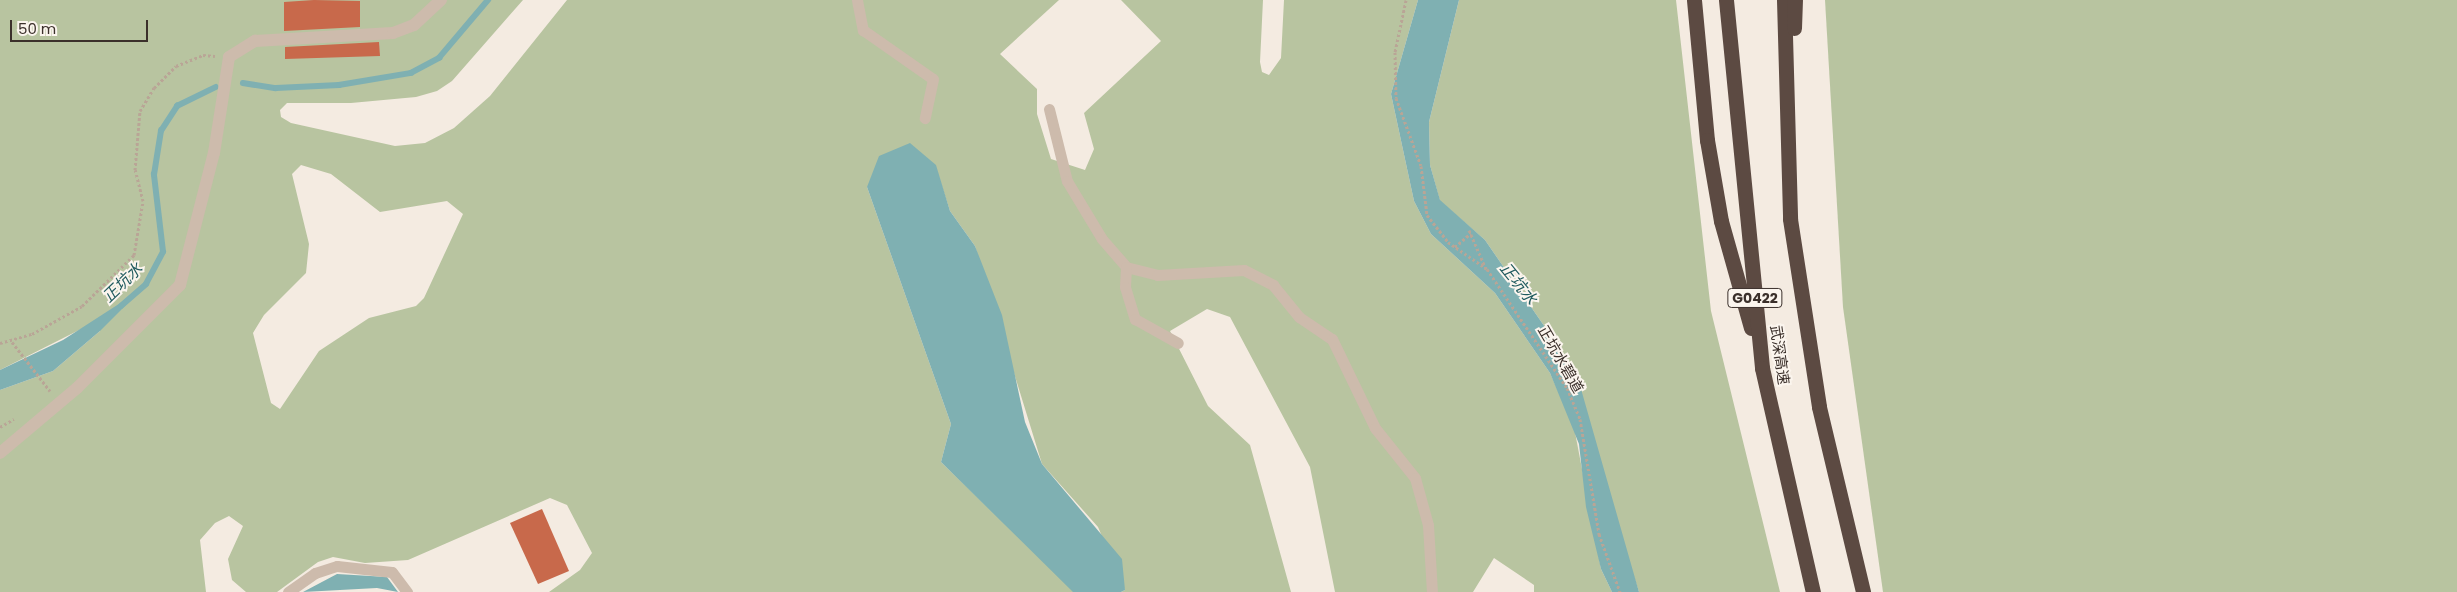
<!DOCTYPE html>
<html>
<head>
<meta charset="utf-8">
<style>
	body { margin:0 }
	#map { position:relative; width:2457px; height:592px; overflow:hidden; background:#f4ebe1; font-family:Poppins,"Noto Sans SC",sans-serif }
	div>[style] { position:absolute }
	.green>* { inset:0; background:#b8c4a0 }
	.water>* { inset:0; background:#7fb0b2 }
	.stream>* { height:5.5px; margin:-2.75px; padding:0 2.75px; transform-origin:2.75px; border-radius:2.75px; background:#7fb0b2 }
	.building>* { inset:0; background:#c8694b }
	.path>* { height:3px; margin-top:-1.5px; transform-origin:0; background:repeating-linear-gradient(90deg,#b9a596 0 2.5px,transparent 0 5px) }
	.lane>* { height:11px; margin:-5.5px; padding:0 5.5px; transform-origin:5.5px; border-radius:5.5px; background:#cdbbac }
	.street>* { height:12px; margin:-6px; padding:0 6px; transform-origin:6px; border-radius:6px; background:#cdbbac }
	.highway>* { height:15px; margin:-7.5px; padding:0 7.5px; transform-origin:7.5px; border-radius:7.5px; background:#5c4a42 }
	span { translate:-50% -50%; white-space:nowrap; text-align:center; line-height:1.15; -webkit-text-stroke:4px #fbf5ee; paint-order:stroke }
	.shield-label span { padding:1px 4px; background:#fbf5ee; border:1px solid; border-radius:4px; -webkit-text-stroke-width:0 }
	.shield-label { font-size:14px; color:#3b302b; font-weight:700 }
	.street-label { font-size:15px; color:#3b302b }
	.water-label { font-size:16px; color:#1f5a5e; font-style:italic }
	.scale { position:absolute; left:10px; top:20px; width:138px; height:22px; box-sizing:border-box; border:2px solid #3b302b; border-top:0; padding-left:6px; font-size:15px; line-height:18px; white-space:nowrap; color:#3b302b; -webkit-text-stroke:4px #fbf5ee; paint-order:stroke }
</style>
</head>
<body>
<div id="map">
	<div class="green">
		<div style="clip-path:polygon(evenodd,0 0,523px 0,452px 81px,437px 91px,416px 97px,351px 103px,287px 103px,280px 110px,281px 117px,291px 123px,395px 146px,425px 143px,454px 128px,490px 96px,567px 0,1059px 0,1000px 54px,1037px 89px,1037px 114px,1051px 159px,1085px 170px,1094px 149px,1084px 113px,1161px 41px,1121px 0,1263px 0,1260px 62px,1262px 72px,1269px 75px,1281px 58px,1284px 0,1418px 0,1391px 94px,1414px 201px,1431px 234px,1495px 293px,1550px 373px,1574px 427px,1601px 569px,1612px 592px,1534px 592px,1534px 585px,1494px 558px,1473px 592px,1335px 592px,1310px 467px,1230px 317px,1207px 309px,1170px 331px,1208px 406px,1250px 445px,1291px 592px,1121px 592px,1125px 590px,1098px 527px,1042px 464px,975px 246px,950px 211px,935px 165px,867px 187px,951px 424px,941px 462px,1075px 592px,549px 592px,580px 570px,592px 553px,567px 505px,550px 498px,408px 560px,365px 563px,333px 557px,318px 562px,277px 592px,246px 592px,232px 580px,228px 559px,243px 526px,229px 516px,215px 523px,200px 540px,206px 592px,0 592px,0 390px,53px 371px,100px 331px,91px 324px,0 370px,0 0,301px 165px,331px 174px,380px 212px,447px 201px,463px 214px,424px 298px,416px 306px,369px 318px,319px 351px,280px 409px,271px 403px,253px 333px,264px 315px,306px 273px,309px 244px,292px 174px,301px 165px)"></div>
		<div style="clip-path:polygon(1459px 0,1676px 0,1711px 311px,1780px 592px,1639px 592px,1558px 346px,1485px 240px,1440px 201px,1430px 165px,1429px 122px)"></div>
		<div style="clip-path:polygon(1825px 0,2457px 0,2457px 592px,1883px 592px,1843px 307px)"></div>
	</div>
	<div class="water">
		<div style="clip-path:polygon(1418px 0,1459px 0,1429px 122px,1430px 165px,1440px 200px,1485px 240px,1558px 346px,1581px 389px,1639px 592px,1612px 592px,1601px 569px,1586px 507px,1579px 444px,1550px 373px,1495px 293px,1431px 234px,1414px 201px,1391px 94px)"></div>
		<div style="clip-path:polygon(910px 143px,936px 165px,950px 211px,975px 246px,1002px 315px,1025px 422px,1042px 464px,1122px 559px,1125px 590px,1121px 592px,1073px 592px,941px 462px,951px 424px,867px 187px,879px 156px)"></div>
		<div style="clip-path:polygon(125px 300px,128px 303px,100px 331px,53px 371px,0 390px,0 370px,63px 340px)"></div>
		<div style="clip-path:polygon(337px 574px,387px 577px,398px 592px,377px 588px,303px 592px)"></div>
	</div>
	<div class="stream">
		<div style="left:243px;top:83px;width:33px;rotate:9deg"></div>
		<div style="left:276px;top:88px;width:63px;rotate:-2.7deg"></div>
		<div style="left:339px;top:85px;width:73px;rotate:-9.5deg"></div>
		<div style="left:411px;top:73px;width:32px;rotate:-28deg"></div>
		<div style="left:439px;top:58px;width:76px;rotate:-49.8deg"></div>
		<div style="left:121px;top:306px;width:33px;rotate:-41deg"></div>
		<div style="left:146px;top:284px;width:36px;rotate:-62deg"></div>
		<div style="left:163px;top:252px;width:78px;rotate:-96.7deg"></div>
		<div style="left:154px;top:175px;width:45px;rotate:-81deg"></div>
		<div style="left:161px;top:131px;width:30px;rotate:-57deg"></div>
		<div style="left:177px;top:106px;width:43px;rotate:-26deg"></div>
	</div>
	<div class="building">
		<div style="clip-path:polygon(314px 0,360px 1px,360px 27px,284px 31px,284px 2px)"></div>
		<div style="clip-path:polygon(379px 42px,380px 56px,285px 59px,285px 47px)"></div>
		<div style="clip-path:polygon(542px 509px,569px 571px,538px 584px,510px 523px)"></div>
	</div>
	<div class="path">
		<div style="left:1406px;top:0;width:53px;rotate:101.9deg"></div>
		<div style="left:1395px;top:52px;width:46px;rotate:88.8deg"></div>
		<div style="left:1396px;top:98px;width:72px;rotate:69.8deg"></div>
		<div style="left:1421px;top:166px;width:49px;rotate:83deg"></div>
		<div style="left:1427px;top:215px;width:34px;rotate:52deg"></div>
		<div style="left:1448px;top:242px;width:47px;rotate:34.7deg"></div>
		<div style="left:1487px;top:269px;width:143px;rotate:56.1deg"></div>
		<div style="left:1567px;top:388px;width:34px;rotate:67deg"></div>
		<div style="left:1580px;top:419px;width:117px;rotate:80.6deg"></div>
		<div style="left:1599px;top:534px;width:62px;rotate:70.1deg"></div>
		<div style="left:1469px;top:230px;width:43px;rotate:66.4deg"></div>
		<div style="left:1455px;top:247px;width:21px;rotate:-41deg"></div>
		<div style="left:12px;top:342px;width:62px;rotate:52.2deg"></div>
		<div style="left:0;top:343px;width:33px;rotate:-16deg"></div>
		<div style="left:32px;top:334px;width:57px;rotate:-29.2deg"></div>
		<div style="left:82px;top:306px;width:73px;rotate:-44.4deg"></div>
		<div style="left:134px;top:255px;width:55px;rotate:-80.5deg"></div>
		<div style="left:143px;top:201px;width:32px;rotate:-104deg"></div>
		<div style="left:135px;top:170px;width:59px;rotate:-85.2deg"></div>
		<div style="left:140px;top:111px;width:27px;rotate:-59deg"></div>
		<div style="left:154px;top:88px;width:31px;rotate:-45deg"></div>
		<div style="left:176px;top:66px;width:29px;rotate:-22deg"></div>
		<div style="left:203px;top:55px;width:12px;rotate:5deg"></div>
		<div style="left:0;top:427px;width:16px;rotate:-30deg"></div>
	</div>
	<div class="lane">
		<div style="left:857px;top:0;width:31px;rotate:79deg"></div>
		<div style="left:863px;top:30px;width:85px;rotate:35deg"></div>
		<div style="left:933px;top:79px;width:40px;rotate:102deg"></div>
		<div style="left:1049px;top:109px;width:74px;rotate:76deg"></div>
		<div style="left:1067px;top:181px;width:68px;rotate:58.9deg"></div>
		<div style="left:1102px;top:239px;width:37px;rotate:49deg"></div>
		<div style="left:1126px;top:267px;width:32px;rotate:14deg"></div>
		<div style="left:1157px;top:275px;width:87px;rotate:-3.3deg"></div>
		<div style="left:1244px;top:270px;width:33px;rotate:27deg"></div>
		<div style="left:1273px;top:285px;width:41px;rotate:50.9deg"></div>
		<div style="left:1299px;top:317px;width:40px;rotate:34deg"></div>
		<div style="left:1332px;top:339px;width:99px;rotate:64.2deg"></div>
		<div style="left:1375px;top:428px;width:64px;rotate:51.3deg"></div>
		<div style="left:1415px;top:478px;width:49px;rotate:74.5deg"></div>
		<div style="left:1428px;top:525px;width:67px;rotate:86.6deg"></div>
		<div style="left:1126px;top:267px;width:20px;rotate:93deg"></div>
		<div style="left:1125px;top:287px;width:34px;rotate:73deg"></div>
		<div style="left:1135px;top:319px;width:49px;rotate:29.2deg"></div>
		<div style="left:288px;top:592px;width:33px;rotate:-35deg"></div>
		<div style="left:315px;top:573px;width:23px;rotate:-18deg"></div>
		<div style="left:337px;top:566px;width:55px;rotate:6.2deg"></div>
		<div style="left:392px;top:572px;width:25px;rotate:53deg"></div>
	</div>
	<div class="street">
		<div style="left:0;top:453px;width:101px;rotate:-40.2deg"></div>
		<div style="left:77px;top:388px;width:146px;rotate:-45deg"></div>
		<div style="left:180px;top:285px;width:136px;rotate:-75.6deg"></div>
		<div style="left:214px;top:153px;width:97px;rotate:-81.1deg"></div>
		<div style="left:229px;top:57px;width:31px;rotate:-32deg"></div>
		<div style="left:255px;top:41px;width:138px;rotate:-3.3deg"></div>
		<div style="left:393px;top:33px;width:22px;rotate:-21deg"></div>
		<div style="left:414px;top:25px;width:37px;rotate:-43deg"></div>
	</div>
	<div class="highway">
		<div style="left:1694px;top:0;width:141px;rotate:84.7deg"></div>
		<div style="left:1707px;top:140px;width:82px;rotate:80.2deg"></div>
		<div style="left:1721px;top:221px;width:111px;rotate:74.3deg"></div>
		<div style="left:1726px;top:0;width:370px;rotate:84.4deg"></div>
		<div style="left:1762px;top:368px;width:230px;rotate:77.2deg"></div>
		<div style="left:1784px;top:0;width:219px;rotate:88.4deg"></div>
		<div style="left:1790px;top:219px;width:190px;rotate:81.2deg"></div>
		<div style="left:1819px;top:407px;width:190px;rotate:76.6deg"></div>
		<div style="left:1794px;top:28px;width:28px;rotate:-88deg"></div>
	</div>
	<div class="shield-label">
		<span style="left:1755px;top:298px">G0422</span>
	</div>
	<div class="street-label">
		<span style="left:1780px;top:355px;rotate:82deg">武深高速</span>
		<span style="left:1561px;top:359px;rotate:60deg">正坑水碧道</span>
	</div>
	<div class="water-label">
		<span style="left:123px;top:283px;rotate:-44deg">正坑水</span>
		<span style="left:1518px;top:284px;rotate:51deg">正坑水</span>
	</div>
	<div class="scale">50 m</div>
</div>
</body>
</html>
